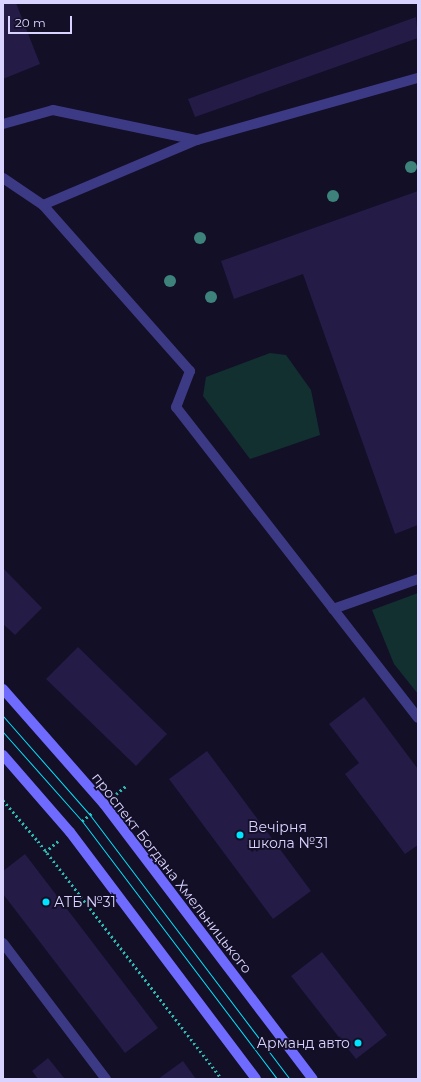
<!DOCTYPE html>
<html>
<head>
<meta charset="utf-8">
<style>
	body { margin:0 }
	#map { position:relative; width:421px; height:1082px; overflow:hidden; background:#130f26; font-family:Montserrat,sans-serif }
	div>[style] { position:absolute }
	.green>* { inset:0; background:#12302f }
	.building>* { inset:0; background:#241b47 }
	.path>* { height:2.5px; margin-top:-1.25px; transform-origin:0; background:repeating-linear-gradient(90deg,#2fb8b0 0 2px,transparent 0 5px) }
	.service>* { height:10px; margin:-5px; padding:0 5px; transform-origin:5px; border-radius:5px; background:#3d3a85 }
	.secondary>* { height:10px; margin:-5px; padding:0 5px; transform-origin:5px; border-radius:5px; background:#6f6bff }
	.tram>* { height:1px; margin:-0.5px; padding:0 0.5px; transform-origin:0.5px; border-radius:0.5px; background:#00e5ff }
	.trees>* { width:12px; height:12px; margin:-6px; border-radius:50%; background:#3d827b }
	.dots>* { width:11px; height:11px; translate:-50% -50%; box-sizing:border-box; border:2px solid #130f26; border-radius:50% }
	span { translate:-50% -50%; white-space:nowrap; text-align:center; line-height:1.15; -webkit-text-stroke:3.5px #130f26; paint-order:stroke }
	.poi-label { font-size:14px; color:#d9d4ff }
	.left { translate:0 -50%; text-align:left }
	.right { translate:-100% -50%; text-align:right }
	.street-label { font-size:14px; color:#d9d4ff }
	.frame { position:absolute; inset:0; border:4px solid #d9d4ff; pointer-events:none }
	.scale { position:absolute; left:8px; top:16px; width:64px; height:18px; box-sizing:border-box; border:2px solid #d9d4ff; border-top:0; padding-left:5px; font-size:12px; line-height:14px; white-space:nowrap; color:#d9d4ff; -webkit-text-stroke:3px #130f26; paint-order:stroke }
</style>
</head>
<body>
<div id="map">
	<div class="green">
		<div style="clip-path:polygon(270px 353px,286px 355px,311px 390px,320px 435px,250px 459px,203px 396px,206px 377px)"></div>
		<div style="clip-path:polygon(418px 593px,418px 694px,394px 664px,372px 610px)"></div>
	</div>
	<div class="building">
		<div style="clip-path:polygon(3px 3px,16px 3px,40px 64px,3px 79px)"></div>
		<div style="clip-path:polygon(416px 17px,418px 38px,195px 117px,188px 99px)"></div>
		<div style="clip-path:polygon(418px 191px,418px 525px,395px 534px,303px 274px,234px 299px,221px 261px)"></div>
		<div style="clip-path:polygon(3px 568px,42px 608px,15px 635px,3px 624px)"></div>
		<div style="clip-path:polygon(78px 647px,167px 734px,136px 766px,46px 679px)"></div>
		<div style="clip-path:polygon(364px 697px,418px 769px,418px 845px,405px 854px,345px 774px,359px 763px,329px 724px)"></div>
		<div style="clip-path:polygon(207px 751px,311px 891px,273px 919px,169px 779px)"></div>
		<div style="clip-path:polygon(25px 854px,158px 1028px,125px 1053px,3px 894px,3px 871px)"></div>
		<div style="clip-path:polygon(322px 952px,387px 1035px,356px 1059px,291px 976px)"></div>
		<div style="clip-path:polygon(48px 1058px,65px 1079px,38px 1079px,32px 1071px)"></div>
		<div style="clip-path:polygon(183px 1061px,196px 1079px,158px 1079px)"></div>
	</div>
	<div class="path">
		<div style="left:116px;top:794px;width:13px;rotate:-39deg"></div>
		<div style="left:3px;top:800px;width:54px;rotate:49.5deg"></div>
		<div style="left:38px;top:841px;width:301px;rotate:52.3deg"></div>
		<div style="left:82px;top:821px;width:13px;rotate:-39deg"></div>
		<div style="left:45px;top:852px;width:17px;rotate:-40deg"></div>
	</div>
	<div class="service">
		<div style="left:3px;top:124px;width:52px;rotate:-15.6deg"></div>
		<div style="left:53px;top:110px;width:147px;rotate:11.8deg"></div>
		<div style="left:197px;top:140px;width:230px;rotate:-15.7deg"></div>
		<div style="left:3px;top:178px;width:48px;rotate:34deg"></div>
		<div style="left:43px;top:205px;width:222px;rotate:48.5deg"></div>
		<div style="left:190px;top:371px;width:39px;rotate:111deg"></div>
		<div style="left:176px;top:407px;width:394px;rotate:52.1deg"></div>
		<div style="left:43px;top:205px;width:167px;rotate:-22.9deg"></div>
		<div style="left:333px;top:609px;width:90px;rotate:-19.4deg"></div>
		<div style="left:3px;top:943px;width:171px;rotate:52.9deg"></div>
	</div>
	<div class="secondary">
		<div style="left:3px;top:689px;width:153px;rotate:48.7deg"></div>
		<div style="left:104px;top:804px;width:345px;rotate:52.8deg"></div>
		<div style="left:3px;top:755px;width:102px;rotate:49deg"></div>
		<div style="left:70px;top:832px;width:309px;rotate:53deg"></div>
	</div>
	<div class="tram">
		<div style="left:3px;top:716px;width:132px;rotate:48.7deg"></div>
		<div style="left:90px;top:815px;width:331px;rotate:52.9deg"></div>
		<div style="left:3px;top:732px;width:119px;rotate:48.4deg"></div>
		<div style="left:82px;top:821px;width:323px;rotate:52.9deg"></div>
	</div>
	<div class="trees">
		<div style="left:411px;top:167px"></div>
		<div style="left:333px;top:196px"></div>
		<div style="left:200px;top:238px"></div>
		<div style="left:170px;top:281px"></div>
		<div style="left:211px;top:297px"></div>
	</div>
	<div class="dots">
		<div style="left:240px;top:835px;background:#00e5ff"></div>
		<div style="left:46px;top:902px;background:#00e5ff"></div>
		<div style="left:358px;top:1043px;background:#00e5ff"></div>
	</div>
	<div class="poi-label">
		<span class="left" style="left:248px;top:835px">Вечірня<br>школа №31</span>
		<span class="left" style="left:54px;top:902px">АТБ №31</span>
		<span class="right" style="left:350px;top:1043px">Арманд авто</span>
	</div>
	<div class="street-label">
		<span style="left:172px;top:873px;rotate:52deg">проспект Богдана Хмельницького</span>
	</div>
	<div class="frame"></div>
	<div class="scale">20 m</div>
</div>
</body>
</html>
